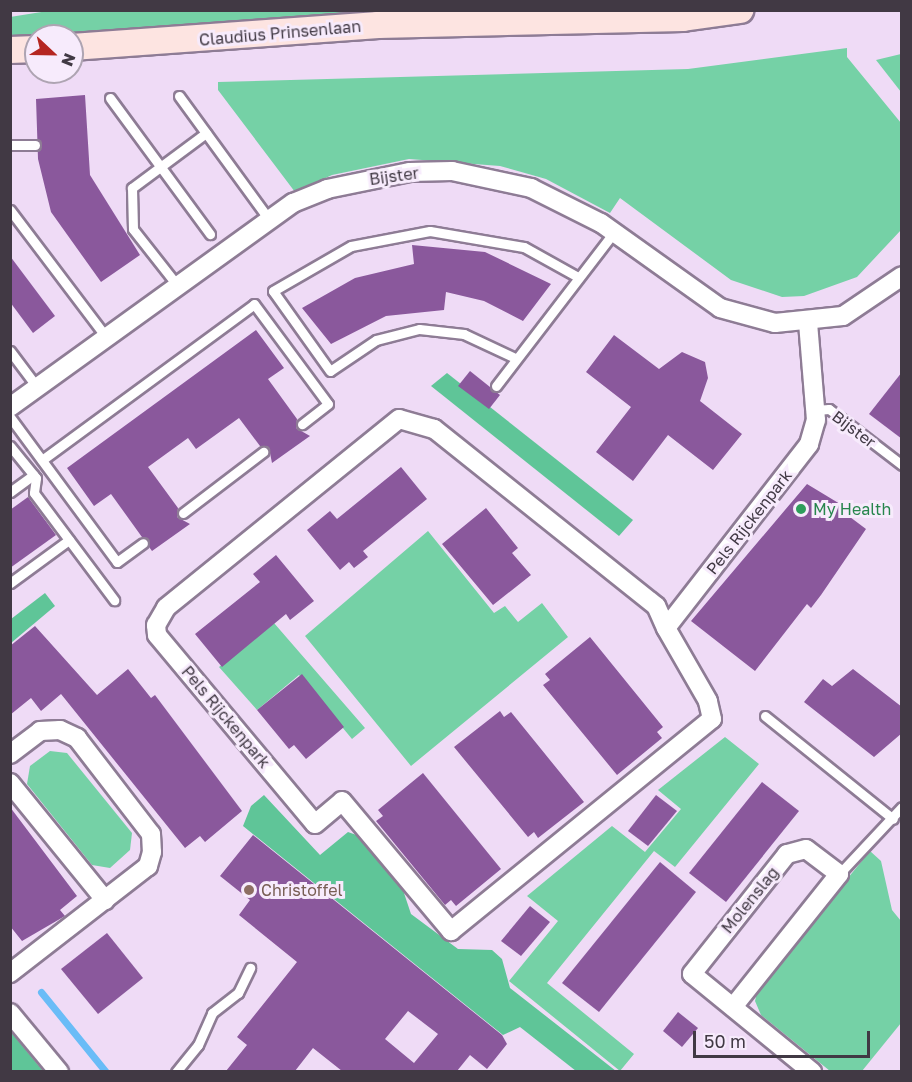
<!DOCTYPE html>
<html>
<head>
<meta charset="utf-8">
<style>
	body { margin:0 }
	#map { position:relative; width:912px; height:1082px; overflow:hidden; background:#efdbf6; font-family:"Golos Text",sans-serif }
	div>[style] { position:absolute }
	.green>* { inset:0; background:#75d1a6 }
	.forest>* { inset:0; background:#5fc598 }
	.stream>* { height:7px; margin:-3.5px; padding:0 3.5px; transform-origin:3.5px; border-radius:3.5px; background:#6abcf7 }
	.building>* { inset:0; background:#8a589c }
	.roads { filter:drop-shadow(2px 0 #8e7c95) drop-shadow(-2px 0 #8e7c95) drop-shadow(0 2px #8e7c95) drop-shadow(0 -2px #8e7c95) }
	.service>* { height:9px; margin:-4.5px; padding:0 4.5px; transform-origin:4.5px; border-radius:4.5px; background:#fff }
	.minor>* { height:18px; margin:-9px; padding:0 9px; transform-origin:9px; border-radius:9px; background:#fff }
	.secondary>* { height:26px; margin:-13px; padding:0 13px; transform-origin:13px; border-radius:13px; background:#fde4e1 }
	.dots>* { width:16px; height:16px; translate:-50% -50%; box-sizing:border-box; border:3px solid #f7ebfc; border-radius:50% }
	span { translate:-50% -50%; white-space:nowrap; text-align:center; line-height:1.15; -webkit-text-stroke:6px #f7ebfc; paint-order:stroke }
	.street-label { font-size:16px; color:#413944 }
	.leisure-label { font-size:16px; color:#27864d }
	.left { translate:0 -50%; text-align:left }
	.education-label { font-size:16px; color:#785e54 }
	.frame { position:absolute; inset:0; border:12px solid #413944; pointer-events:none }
	.north { position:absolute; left:24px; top:24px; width:60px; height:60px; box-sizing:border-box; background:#f7ebfc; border:2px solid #aea4b2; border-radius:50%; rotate:112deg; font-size:16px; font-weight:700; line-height:24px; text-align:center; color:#413944 }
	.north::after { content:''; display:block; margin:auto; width:21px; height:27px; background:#b52621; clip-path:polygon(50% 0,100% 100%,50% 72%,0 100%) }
	.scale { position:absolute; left:693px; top:1031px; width:177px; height:27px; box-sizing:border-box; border:3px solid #413944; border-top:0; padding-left:8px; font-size:18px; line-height:21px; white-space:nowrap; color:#413944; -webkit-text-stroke:4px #f7ebfc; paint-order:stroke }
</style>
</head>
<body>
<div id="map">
	<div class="green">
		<div style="clip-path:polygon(54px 10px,486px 11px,11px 37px,10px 17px)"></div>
		<div style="clip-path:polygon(847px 48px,847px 57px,901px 123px,901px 230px,857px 277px,804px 296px,782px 297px,731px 280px,620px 198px,610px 213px,546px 179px,500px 166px,409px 159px,332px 175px,295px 192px,218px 90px,218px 82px,688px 69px)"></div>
		<div style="clip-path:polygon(901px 54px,902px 54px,901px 92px,876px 60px)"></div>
		<div style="clip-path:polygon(428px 531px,494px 613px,505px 606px,518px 622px,542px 603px,568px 637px,411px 766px,305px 636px)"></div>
		<div style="clip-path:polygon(274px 623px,365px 728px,352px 739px,299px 675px,257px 710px,219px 667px)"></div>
		<div style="clip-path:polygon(725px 737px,759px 764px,675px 867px,654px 851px,547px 983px,634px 1054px,620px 1071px,509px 981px,558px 921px,527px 896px,612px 826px,645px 852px,681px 809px,658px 790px)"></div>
		<div style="clip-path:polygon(50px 751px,67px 753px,132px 833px,130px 850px,110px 868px,92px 865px,27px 784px,30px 766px)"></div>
		<div style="clip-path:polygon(870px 851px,881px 861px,892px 910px,901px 921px,901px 1023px,862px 1071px,830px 1071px,761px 1015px,755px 1001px,758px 988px)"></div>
	</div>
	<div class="forest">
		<div style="clip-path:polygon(447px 373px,633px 520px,619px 536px,431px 386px)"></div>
		<div style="clip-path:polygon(45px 593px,55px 606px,11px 643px,11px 619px)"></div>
		<div style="clip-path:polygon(264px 795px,320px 855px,348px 832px,362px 837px,402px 887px,411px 914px,458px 949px,492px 950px,502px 959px,510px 988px,616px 1071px,576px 1071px,520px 1027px,503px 1035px,243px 826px,251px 806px)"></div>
		<div style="clip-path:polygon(11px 1032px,43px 1071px,11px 1071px)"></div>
	</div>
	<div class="stream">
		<div style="left:41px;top:992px;width:103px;rotate:50.9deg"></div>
	</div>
	<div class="building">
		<div style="clip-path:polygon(85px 95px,90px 175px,140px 255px,101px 282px,51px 212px,38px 159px,36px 99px)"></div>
		<div style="clip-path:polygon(412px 245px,485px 252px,551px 284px,523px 321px,484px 301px,446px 292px,444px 310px,386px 316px,331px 344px,302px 308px,355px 278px,414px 264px)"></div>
		<div style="clip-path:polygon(10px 256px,55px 316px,33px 333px,10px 302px)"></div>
		<div style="clip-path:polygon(256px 330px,284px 368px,268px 379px,297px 419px,296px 428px,310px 436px,272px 463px,269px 448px,260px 446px,239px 418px,196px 449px,188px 438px,148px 467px,178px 508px,177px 517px,190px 524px,152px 551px,111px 494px,94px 506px,67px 468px)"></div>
		<div style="clip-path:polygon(614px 335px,659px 369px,682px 352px,705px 362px,708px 378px,700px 401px,742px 434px,713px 470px,668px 435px,633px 481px,596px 452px,631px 407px,586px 372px)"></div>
		<div style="clip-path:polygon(470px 371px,500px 395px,489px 409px,458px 386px)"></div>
		<div style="clip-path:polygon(902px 372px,902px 439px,869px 414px)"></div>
		<div style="clip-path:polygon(401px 467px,427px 499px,363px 551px,368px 557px,354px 568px,349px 562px,340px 570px,307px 530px,330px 511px,337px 519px)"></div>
		<div style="clip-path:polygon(807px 484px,850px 510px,846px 514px,866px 529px,821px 595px,811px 608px,807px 604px,755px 671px,691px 621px)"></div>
		<div style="clip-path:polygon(28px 497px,56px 535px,10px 568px,10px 510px)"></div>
		<div style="clip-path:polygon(486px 508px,518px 548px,512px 553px,531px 575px,493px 605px,442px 544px)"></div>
		<div style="clip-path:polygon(276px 555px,314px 601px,290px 620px,286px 614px,222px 667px,195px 634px,260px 582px,253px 574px)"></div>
		<div style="clip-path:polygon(35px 626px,97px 695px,128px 669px,151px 698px,155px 695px,242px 811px,205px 842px,200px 836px,185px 848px,61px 694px,41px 711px,31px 698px,10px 715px,10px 646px)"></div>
		<div style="clip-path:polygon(590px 637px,663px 727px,657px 732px,662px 738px,617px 775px,543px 685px,550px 680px,545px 674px)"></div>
		<div style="clip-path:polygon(853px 669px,902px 707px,902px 733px,874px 757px,804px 702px,823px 679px,832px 686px)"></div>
		<div style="clip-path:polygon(302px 674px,344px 727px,306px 759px,294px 745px,289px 749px,257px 710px)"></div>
		<div style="clip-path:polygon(500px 711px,504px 717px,511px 712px,584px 802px,538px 838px,534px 832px,528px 837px,454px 747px)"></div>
		<div style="clip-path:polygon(423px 773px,501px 869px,456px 906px,451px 900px,445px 905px,376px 821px,383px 816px,378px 810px)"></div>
		<div style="clip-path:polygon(762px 782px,799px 811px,726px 902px,689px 873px)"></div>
		<div style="clip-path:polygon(656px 795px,677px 811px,648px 846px,628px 831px)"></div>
		<div style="clip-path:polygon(10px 807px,77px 896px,60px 910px,65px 916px,22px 941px,10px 926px)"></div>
		<div style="clip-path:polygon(evenodd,253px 835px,502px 1035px,507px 1044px,487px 1069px,470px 1055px,457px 1071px,342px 1071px,313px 1048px,295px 1071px,226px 1071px,247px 1045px,237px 1037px,297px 962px,239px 915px,250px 900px,220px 876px,253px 835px,408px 1011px,438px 1034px,414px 1063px,385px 1039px,408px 1011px)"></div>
		<div style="clip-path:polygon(660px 862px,696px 892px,599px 1012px,562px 983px)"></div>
		<div style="clip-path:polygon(530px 906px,550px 922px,521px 956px,501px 941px)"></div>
		<div style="clip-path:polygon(107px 933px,143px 978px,98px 1014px,61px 969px)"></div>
		<div style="clip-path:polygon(678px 1012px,698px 1028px,682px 1047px,663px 1031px)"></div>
	</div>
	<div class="roads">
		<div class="service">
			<div style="left:179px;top:96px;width:151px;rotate:53.9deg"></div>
			<div style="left:110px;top:98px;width:169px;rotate:53.7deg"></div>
			<div style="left:10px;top:145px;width:25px"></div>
			<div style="left:10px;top:210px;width:159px;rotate:52.9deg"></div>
			<div style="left:177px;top:285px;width:71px;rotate:-128.2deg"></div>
			<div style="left:133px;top:229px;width:41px;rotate:-91.4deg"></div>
			<div style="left:132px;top:188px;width:92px;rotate:-36.6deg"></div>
			<div style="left:10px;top:351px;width:45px;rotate:53.1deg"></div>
			<div style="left:513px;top:357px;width:54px;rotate:-154.9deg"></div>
			<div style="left:464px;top:334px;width:45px;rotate:-173.7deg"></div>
			<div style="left:419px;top:329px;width:44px;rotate:165.7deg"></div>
			<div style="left:376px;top:340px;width:55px;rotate:146deg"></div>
			<div style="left:330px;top:371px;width:98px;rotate:-125.5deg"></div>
			<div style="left:273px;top:291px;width:90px;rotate:-30deg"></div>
			<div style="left:351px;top:246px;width:80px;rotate:-10.8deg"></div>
			<div style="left:430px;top:231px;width:95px;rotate:9.7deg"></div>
			<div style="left:524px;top:247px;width:62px;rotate:29.1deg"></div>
			<div style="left:496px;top:386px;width:194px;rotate:-52.5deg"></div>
			<div style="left:815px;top:410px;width:14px;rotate:-4deg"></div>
			<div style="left:829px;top:409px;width:92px;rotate:37.5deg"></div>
			<div style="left:10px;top:417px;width:180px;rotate:53.6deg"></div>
			<div style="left:117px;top:562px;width:32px;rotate:-36deg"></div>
			<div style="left:10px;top:446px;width:41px;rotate:50.9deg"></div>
			<div style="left:36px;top:478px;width:15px;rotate:98deg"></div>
			<div style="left:34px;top:493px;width:134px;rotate:53.2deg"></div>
			<div style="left:42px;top:460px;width:263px;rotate:-36.3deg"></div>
			<div style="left:254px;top:304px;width:124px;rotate:53.5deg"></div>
			<div style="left:328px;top:404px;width:33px;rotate:142deg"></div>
			<div style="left:10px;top:492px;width:29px;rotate:-36deg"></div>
			<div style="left:183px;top:513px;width:101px;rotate:-37.3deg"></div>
			<div style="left:10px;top:583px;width:73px;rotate:-36.1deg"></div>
			<div style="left:765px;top:716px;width:164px;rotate:38.8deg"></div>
			<div style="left:839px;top:874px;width:92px;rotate:-46.8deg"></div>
			<div style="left:176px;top:1072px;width:35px;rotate:-51deg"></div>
			<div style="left:198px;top:1045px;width:35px;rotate:-66deg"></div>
			<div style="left:212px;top:1013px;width:33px;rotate:-38deg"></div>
			<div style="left:238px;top:993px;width:28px;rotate:-64deg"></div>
		</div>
		<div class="minor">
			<div style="left:10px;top:407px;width:349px;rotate:-35.8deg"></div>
			<div style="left:293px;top:203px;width:37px;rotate:-22deg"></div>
			<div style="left:327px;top:189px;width:85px;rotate:-11.6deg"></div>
			<div style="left:410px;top:172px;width:42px;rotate:-1.4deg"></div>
			<div style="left:452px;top:171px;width:81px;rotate:12.1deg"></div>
			<div style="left:531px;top:188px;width:78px;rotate:26.6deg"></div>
			<div style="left:601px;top:223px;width:146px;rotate:35.5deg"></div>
			<div style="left:720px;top:308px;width:57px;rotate:15.3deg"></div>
			<div style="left:775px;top:323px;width:68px;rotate:-5.9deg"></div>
			<div style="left:843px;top:316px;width:71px;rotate:-34.1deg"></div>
			<div style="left:666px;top:628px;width:24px;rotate:-114deg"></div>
			<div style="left:656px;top:606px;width:284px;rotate:-141.4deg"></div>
			<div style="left:434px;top:429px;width:36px;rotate:-164deg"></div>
			<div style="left:399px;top:419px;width:300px;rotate:141deg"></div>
			<div style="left:166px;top:608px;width:20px;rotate:120deg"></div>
			<div style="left:156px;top:625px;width:10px;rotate:84deg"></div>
			<div style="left:157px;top:635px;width:246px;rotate:50.1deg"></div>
			<div style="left:315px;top:824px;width:35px;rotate:-40deg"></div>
			<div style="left:342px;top:801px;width:170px;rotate:50deg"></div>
			<div style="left:451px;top:931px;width:336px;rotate:-39.1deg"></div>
			<div style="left:712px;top:719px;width:18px;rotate:-103deg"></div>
			<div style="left:708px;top:701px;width:84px;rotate:-119.9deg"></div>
			<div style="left:666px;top:628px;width:233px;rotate:-52.1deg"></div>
			<div style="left:809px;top:444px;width:25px;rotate:-74deg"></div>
			<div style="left:816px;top:420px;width:97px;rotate:-94.7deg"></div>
			<div style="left:10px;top:754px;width:38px;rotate:-37deg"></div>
			<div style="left:40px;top:731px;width:20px;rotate:-3deg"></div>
			<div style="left:60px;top:730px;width:19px;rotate:25deg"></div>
			<div style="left:77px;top:738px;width:121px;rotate:52.4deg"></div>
			<div style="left:151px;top:834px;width:18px;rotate:87deg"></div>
			<div style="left:152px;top:852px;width:15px;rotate:106deg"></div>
			<div style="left:148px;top:866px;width:175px;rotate:142.2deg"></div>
			<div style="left:10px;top:783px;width:151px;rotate:50.9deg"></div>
			<div style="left:733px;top:1007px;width:170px;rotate:-51.4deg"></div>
			<div style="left:839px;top:874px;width:41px;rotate:-142.9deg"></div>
			<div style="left:806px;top:849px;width:20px;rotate:165deg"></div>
			<div style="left:787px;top:854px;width:153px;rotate:128.4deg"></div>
			<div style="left:692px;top:974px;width:155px;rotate:39.2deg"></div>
			<div style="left:10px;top:1013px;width:77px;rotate:50.3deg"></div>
		</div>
		<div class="secondary">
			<div style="left:72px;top:47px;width:307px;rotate:-4.1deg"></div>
			<div style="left:378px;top:25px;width:305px;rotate:-1.3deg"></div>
			<div style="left:683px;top:18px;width:58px;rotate:-8deg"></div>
			<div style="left:10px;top:50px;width:26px;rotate:-2deg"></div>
		</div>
	</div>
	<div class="dots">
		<div style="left:801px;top:509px;background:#2e9e5b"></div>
		<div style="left:249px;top:890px;background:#8d6e63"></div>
	</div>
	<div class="street-label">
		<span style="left:280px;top:33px;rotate:-5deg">Claudius Prinsenlaan</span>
		<span style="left:394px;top:176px;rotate:-8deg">Bijster</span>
		<span style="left:854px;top:429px;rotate:37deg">Bijster</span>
		<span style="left:749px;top:522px;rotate:-52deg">Pels Rijckenpark</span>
		<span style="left:226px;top:717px;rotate:50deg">Pels Rijckenpark</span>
		<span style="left:750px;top:900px;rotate:-51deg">Molenslag</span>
	</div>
	<div class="leisure-label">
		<span class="left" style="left:813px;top:509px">My Health</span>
	</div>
	<div class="education-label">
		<span class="left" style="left:261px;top:890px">Christoffel</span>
	</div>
	<div class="frame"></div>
	<div class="north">N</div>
	<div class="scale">50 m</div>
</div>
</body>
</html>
